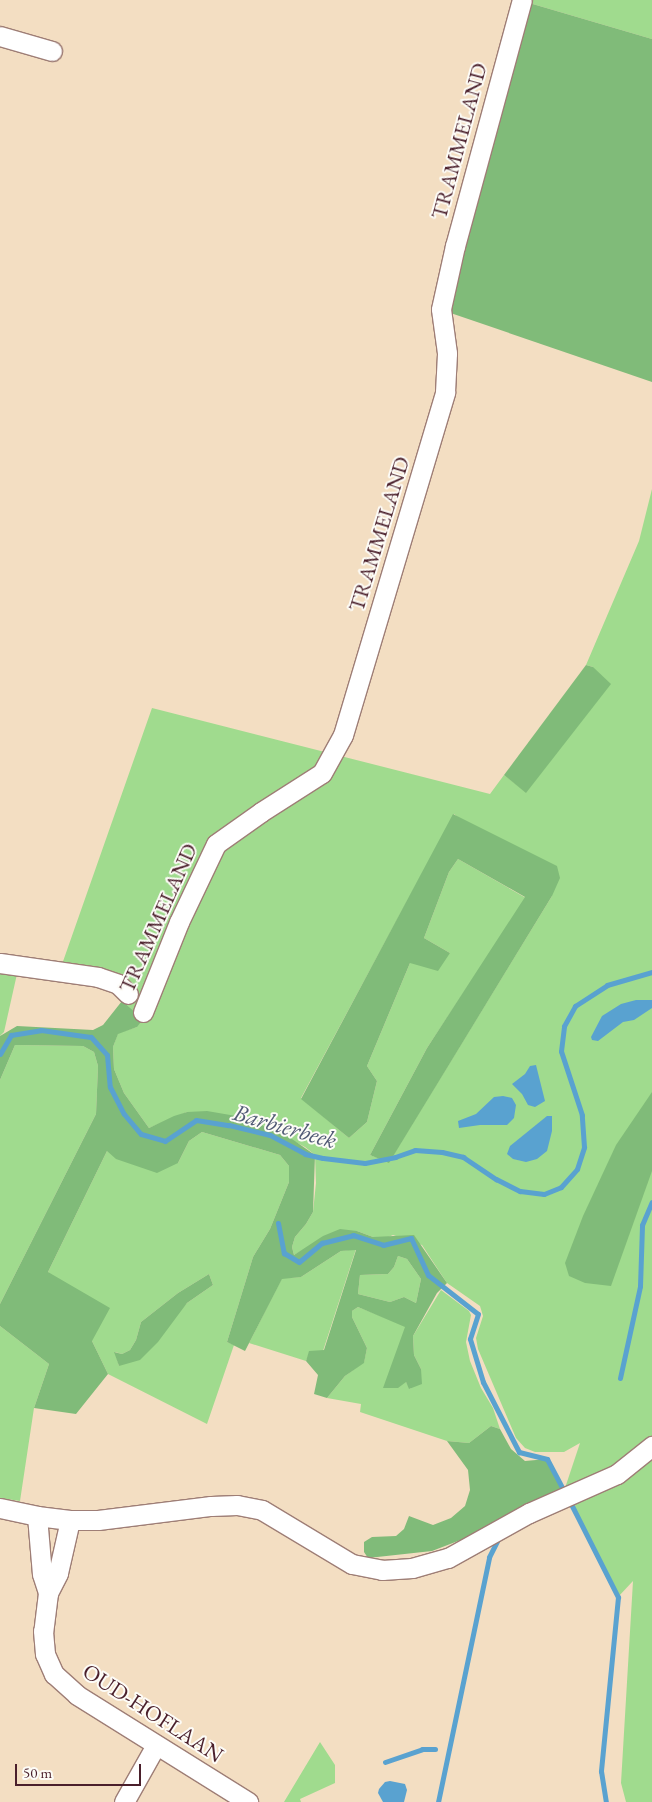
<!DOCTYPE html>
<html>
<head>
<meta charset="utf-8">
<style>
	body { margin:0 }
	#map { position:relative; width:652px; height:1802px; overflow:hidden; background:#f3dec2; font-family:"EB Garamond",serif }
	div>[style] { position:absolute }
	.green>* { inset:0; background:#a0db8e }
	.forest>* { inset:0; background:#80bb79 }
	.water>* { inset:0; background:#59a2d0 }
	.stream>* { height:5px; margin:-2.5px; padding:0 2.5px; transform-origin:2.5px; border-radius:2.5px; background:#59a2d0 }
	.roads { filter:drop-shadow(1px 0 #9e7e76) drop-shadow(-1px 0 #9e7e76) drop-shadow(0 1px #9e7e76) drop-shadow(0 -1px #9e7e76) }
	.street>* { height:19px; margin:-9.5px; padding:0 9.5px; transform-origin:9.5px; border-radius:9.5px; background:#fff }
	span { translate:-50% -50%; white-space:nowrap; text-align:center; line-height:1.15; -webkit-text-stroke:4px #fdfcf7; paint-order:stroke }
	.street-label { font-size:22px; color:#4a1f2b }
	.water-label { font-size:24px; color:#515a75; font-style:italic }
	.scale { position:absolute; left:15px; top:1764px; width:126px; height:22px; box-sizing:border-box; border:2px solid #4a1f2b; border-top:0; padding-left:6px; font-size:15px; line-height:18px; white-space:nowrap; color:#4a1f2b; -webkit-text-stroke:4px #fdfcf7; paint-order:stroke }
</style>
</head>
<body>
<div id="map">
	<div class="green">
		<div style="clip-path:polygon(519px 0,652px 0,652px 39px)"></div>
		<div style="clip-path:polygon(evenodd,652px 489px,652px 1802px,626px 1802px,621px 1783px,633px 1581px,618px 1597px,564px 1491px,580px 1443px,564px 1452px,535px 1452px,525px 1448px,516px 1438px,478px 1349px,476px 1338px,483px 1316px,480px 1306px,447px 1283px,422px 1245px,393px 1235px,386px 1238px,373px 1237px,357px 1231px,308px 1247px,294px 1255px,292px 1247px,295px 1237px,306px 1224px,313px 1212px,316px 1183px,315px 1155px,305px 1147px,266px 1127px,187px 1112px,149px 1128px,124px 1093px,114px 1069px,113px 1047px,118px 1033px,137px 1027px,135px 1013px,122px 1001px,128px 994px,60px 970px,152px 708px,490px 794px,504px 775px,526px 792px,593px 667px,586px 665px,639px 541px,652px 489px,454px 814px,552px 896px,389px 1162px,370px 1155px,427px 1048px,526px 898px,458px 859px,449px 872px,424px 938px,450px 953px,410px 963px,367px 1066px,377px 1081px,367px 1122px,349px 1138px,301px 1098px,454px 814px)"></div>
		<div style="clip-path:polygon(0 963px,19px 965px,4px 1032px,0 1036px)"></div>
		<div style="clip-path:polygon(15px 1045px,83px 1046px,94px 1052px,98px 1066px,96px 1114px,0 1304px,0 1080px)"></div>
		<div style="clip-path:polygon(evenodd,202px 1132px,280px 1155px,289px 1166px,289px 1182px,270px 1229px,253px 1257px,227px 1342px,234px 1345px,207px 1424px,108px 1374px,92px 1341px,48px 1272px,107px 1151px,178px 1163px,189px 1141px,202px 1132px,209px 1274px,213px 1285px,187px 1303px,119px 1366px,115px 1352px,122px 1354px,130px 1350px,136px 1340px,141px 1322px,178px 1293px,209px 1274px)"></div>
		<div style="clip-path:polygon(356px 1249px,323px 1351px,310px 1351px,306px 1361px,249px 1343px,282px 1278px,301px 1277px,341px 1251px)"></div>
		<div style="clip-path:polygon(398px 1256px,407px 1259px,421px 1279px,416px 1303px,404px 1297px,390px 1302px,358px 1294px,360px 1275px,388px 1274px,394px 1267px)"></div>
		<div style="clip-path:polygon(441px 1290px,469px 1311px,471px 1315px,466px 1342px,470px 1361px,481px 1388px,493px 1408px,500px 1429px,491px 1426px,469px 1443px,447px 1441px,360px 1412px,361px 1404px,327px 1398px,345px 1376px,364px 1362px,367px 1348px,352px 1317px,352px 1311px,358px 1307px,406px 1326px,406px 1382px,410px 1389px,421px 1369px,414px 1355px,413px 1336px)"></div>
		<div style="clip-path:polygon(0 1326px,49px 1364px,34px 1408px,20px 1501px,0 1498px)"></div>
		<div style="clip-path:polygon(320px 1742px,335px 1765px,335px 1783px,300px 1799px,301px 1802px,284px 1802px)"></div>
	</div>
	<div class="forest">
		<div style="clip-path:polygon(519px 0,652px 39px,652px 382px,433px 307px)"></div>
		<div style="clip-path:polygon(586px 665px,593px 667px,611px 684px,526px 793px,504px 775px)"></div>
		<div style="clip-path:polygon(453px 814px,557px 866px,560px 878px,552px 896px,389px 1163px,370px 1155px,427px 1048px,525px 897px,458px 859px,449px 872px,424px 938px,450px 953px,438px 971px,410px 963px,367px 1066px,377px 1081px,367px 1122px,349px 1138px,301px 1099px)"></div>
		<div style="clip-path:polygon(evenodd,122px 1001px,143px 1019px,137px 1027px,118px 1034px,113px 1047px,114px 1069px,124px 1093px,149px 1128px,174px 1116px,187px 1112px,207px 1111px,242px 1117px,266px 1127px,292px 1139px,315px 1155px,313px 1212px,306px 1224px,295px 1237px,292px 1247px,294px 1255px,323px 1236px,340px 1229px,357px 1231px,373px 1237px,414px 1235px,447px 1283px,437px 1293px,413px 1336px,414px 1355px,421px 1369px,422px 1384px,409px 1389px,406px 1382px,398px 1388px,383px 1388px,405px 1327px,358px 1307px,352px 1311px,352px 1317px,367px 1348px,364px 1363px,345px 1376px,327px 1398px,314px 1394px,318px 1375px,306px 1361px,309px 1351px,324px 1350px,356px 1250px,341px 1251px,301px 1277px,282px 1279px,245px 1351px,227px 1342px,253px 1257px,270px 1229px,289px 1182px,289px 1166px,280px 1155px,202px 1132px,189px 1141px,178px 1163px,157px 1173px,116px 1159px,107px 1151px,48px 1272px,110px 1308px,92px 1341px,108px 1374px,76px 1414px,34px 1408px,49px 1364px,0 1326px,0 1304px,96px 1114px,98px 1066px,94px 1052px,83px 1046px,15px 1045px,0 1080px,0 1036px,17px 1026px,93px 1030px,103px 1025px,122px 1001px,398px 1256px,407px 1259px,421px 1279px,416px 1303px,404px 1297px,390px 1302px,358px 1294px,360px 1275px,388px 1274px,394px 1267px,398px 1256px)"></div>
		<div style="clip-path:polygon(652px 1092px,652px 1171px,611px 1286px,585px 1283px,569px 1276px,565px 1263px,583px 1216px,616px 1145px)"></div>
		<div style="clip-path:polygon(209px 1274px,213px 1285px,187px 1303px,158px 1342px,140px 1360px,119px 1366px,114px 1352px,122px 1354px,130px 1350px,136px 1340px,141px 1322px,178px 1293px)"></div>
		<div style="clip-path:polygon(491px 1426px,500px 1429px,511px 1449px,525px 1461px,547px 1459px,564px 1491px,471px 1536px,432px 1551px,368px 1558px,364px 1552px,364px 1542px,372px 1537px,396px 1536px,404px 1529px,409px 1516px,433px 1525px,451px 1518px,465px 1506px,470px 1490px,468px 1470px,447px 1441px,469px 1443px)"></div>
	</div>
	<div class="water">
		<div style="clip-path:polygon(636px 1000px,652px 1000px,652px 1008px,634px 1020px,623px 1022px,598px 1041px,592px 1040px,591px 1037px,602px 1016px,621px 1004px)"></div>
		<div style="clip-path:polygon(536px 1065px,545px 1101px,535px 1107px,528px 1105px,522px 1094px,512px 1084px,525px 1074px,530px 1066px)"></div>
		<div style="clip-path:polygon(503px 1096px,512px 1098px,516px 1105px,514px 1118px,507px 1125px,480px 1125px,459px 1128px,458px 1121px,476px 1114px,494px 1097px)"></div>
		<div style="clip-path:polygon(547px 1116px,552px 1116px,552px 1131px,547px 1151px,537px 1159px,526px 1162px,513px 1159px,507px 1154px,510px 1146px)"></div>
		<div style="clip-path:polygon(390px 1781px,405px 1784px,407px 1790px,404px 1802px,383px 1802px,378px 1793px,379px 1789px,385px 1782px)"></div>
	</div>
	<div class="stream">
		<div style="left:0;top:1054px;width:22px;rotate:-60deg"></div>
		<div style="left:11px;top:1035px;width:30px;rotate:-9deg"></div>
		<div style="left:41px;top:1030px;width:50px;rotate:8deg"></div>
		<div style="left:91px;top:1037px;width:24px;rotate:48deg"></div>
		<div style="left:107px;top:1055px;width:32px;rotate:85deg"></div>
		<div style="left:110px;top:1087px;width:30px;rotate:63deg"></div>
		<div style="left:124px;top:1114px;width:26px;rotate:50deg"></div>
		<div style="left:141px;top:1134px;width:25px;rotate:16deg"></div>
		<div style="left:165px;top:1141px;width:37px;rotate:-34deg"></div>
		<div style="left:196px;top:1120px;width:33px;rotate:9deg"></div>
		<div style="left:229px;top:1125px;width:42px;rotate:13.7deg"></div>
		<div style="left:270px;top:1135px;width:40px;rotate:28deg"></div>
		<div style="left:305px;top:1154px;width:18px;rotate:13deg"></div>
		<div style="left:323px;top:1158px;width:42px;rotate:6.8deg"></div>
		<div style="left:365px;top:1163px;width:31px;rotate:-11deg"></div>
		<div style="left:395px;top:1157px;width:21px;rotate:-19deg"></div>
		<div style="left:415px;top:1150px;width:27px;rotate:4deg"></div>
		<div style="left:442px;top:1152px;width:22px;rotate:13deg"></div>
		<div style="left:463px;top:1157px;width:40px;rotate:34deg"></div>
		<div style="left:496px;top:1179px;width:27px;rotate:27deg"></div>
		<div style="left:520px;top:1191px;width:24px;rotate:7deg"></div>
		<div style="left:544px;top:1194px;width:18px;rotate:-22deg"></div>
		<div style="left:561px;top:1187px;width:24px;rotate:-48deg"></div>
		<div style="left:577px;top:1169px;width:23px;rotate:-72deg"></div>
		<div style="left:584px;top:1147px;width:32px;rotate:-94deg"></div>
		<div style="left:582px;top:1115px;width:67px;rotate:-108.2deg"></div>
		<div style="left:561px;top:1051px;width:25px;rotate:-83deg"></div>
		<div style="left:564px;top:1026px;width:23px;rotate:-61deg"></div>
		<div style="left:575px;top:1006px;width:38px;rotate:-33deg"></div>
		<div style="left:607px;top:985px;width:47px;rotate:-16.1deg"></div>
		<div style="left:278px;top:1223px;width:31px;rotate:79deg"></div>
		<div style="left:284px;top:1253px;width:17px;rotate:31deg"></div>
		<div style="left:299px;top:1262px;width:30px;rotate:-40deg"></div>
		<div style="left:322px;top:1243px;width:32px;rotate:-14deg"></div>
		<div style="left:353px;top:1235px;width:32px;rotate:18deg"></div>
		<div style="left:383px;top:1245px;width:29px;rotate:-14deg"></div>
		<div style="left:411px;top:1238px;width:41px;rotate:65.3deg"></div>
		<div style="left:428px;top:1275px;width:63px;rotate:38deg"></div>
		<div style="left:478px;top:1314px;width:26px;rotate:108deg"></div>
		<div style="left:470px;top:1339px;width:45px;rotate:73.2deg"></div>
		<div style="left:483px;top:1382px;width:79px;rotate:62.8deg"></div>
		<div style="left:519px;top:1452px;width:29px;rotate:14deg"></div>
		<div style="left:547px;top:1459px;width:38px;rotate:62deg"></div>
		<div style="left:620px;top:1378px;width:94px;rotate:-77.7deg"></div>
		<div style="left:640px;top:1286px;width:61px;rotate:-88.1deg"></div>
		<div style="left:642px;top:1225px;width:25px;rotate:-67deg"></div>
		<div style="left:569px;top:1500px;width:109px;rotate:63.2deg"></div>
		<div style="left:618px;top:1597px;width:175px;rotate:95.6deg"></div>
		<div style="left:601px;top:1771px;width:31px;rotate:81deg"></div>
		<div style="left:385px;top:1762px;width:39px;rotate:-19deg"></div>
		<div style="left:422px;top:1749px;width:13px"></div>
		<div style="left:438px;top:1802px;width:250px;rotate:-78.2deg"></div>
		<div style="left:489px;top:1557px;width:18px;rotate:-63deg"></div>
	</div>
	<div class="roads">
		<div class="street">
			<div style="left:0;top:36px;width:54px;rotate:16.1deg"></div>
			<div style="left:0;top:963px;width:99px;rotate:8.1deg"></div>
			<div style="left:98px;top:977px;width:21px;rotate:19deg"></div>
			<div style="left:118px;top:984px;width:14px;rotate:45deg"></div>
			<div style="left:143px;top:1012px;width:97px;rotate:-68.2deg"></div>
			<div style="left:179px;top:922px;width:86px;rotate:-64.6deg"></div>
			<div style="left:216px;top:844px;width:55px;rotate:-35.4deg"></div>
			<div style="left:261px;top:812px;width:72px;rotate:-32.6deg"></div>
			<div style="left:322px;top:773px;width:43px;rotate:-61.1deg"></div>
			<div style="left:343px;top:735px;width:358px;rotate:-73.4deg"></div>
			<div style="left:445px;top:392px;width:39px;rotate:-87deg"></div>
			<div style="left:447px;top:353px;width:44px;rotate:-97.8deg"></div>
			<div style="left:441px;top:309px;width:65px;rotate:-77.5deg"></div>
			<div style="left:455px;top:246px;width:255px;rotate:-74.8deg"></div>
			<div style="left:0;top:1508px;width:38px;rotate:12deg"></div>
			<div style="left:37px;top:1516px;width:33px;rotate:7deg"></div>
			<div style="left:70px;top:1520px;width:28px"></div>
			<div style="left:98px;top:1520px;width:114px;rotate:-7.1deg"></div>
			<div style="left:211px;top:1506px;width:26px;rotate:-2deg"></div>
			<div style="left:237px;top:1505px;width:25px;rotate:11deg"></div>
			<div style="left:262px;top:1510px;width:105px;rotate:31deg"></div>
			<div style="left:352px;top:1564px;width:31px;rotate:11deg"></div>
			<div style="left:382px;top:1570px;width:30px;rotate:-4deg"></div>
			<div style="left:412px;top:1568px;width:37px;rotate:-16deg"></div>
			<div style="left:448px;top:1558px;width:93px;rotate:-29.1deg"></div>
			<div style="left:529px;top:1513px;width:96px;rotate:-23.9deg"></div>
			<div style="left:617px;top:1474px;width:45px;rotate:-38.7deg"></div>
			<div style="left:37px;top:1516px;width:58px;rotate:85.1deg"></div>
			<div style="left:42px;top:1574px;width:20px;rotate:72deg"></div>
			<div style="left:48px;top:1593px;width:22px;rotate:-63deg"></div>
			<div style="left:58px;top:1573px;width:54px;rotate:-77.2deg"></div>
			<div style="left:48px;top:1593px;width:38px;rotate:97deg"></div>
			<div style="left:43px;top:1631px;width:23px;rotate:85deg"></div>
			<div style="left:45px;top:1654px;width:22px;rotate:66deg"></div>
			<div style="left:54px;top:1674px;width:31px;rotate:42deg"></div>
			<div style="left:77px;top:1695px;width:202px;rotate:32deg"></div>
			<div style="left:124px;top:1802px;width:65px;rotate:-60.7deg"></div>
		</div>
	</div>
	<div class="street-label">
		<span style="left:459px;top:141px;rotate:-75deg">TRAMMELAND</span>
		<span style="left:379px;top:534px;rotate:-73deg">TRAMMELAND</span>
		<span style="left:158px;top:918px;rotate:-66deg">TRAMMELAND</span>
		<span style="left:153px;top:1713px;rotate:33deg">OUD-HOFLAAN</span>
	</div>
	<div class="water-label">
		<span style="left:285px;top:1126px;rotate:16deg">Barbierbeek</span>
	</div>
	<div class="scale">50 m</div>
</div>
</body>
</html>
